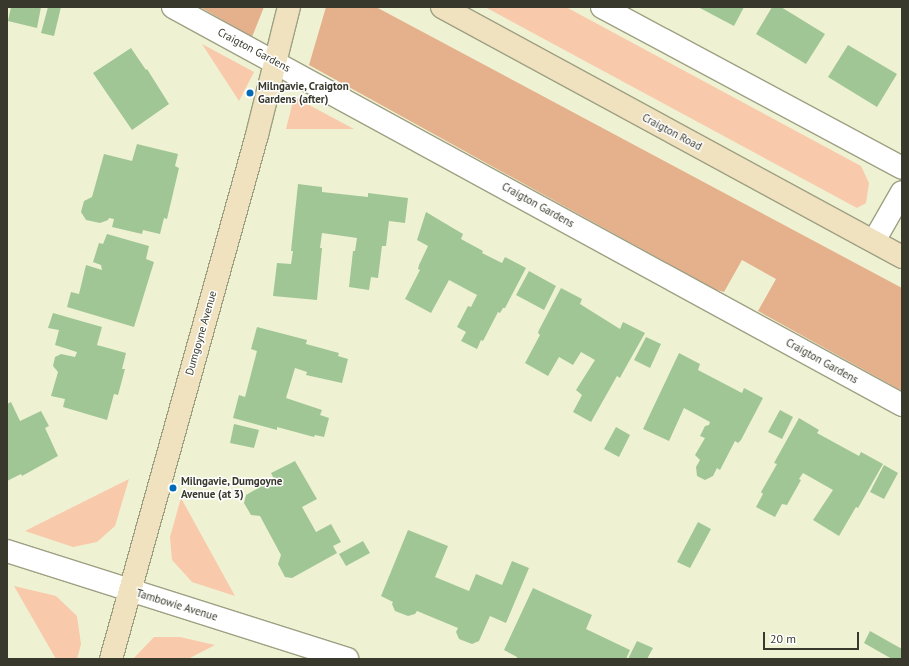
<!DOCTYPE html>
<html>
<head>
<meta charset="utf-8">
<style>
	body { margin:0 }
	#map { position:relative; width:909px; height:666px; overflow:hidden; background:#eff2d2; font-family:"PT Sans",sans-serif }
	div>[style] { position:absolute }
	.green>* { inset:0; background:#f8c9aa }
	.forest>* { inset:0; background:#e5b08c }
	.building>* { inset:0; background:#a0c695 }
	.roads { filter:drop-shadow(1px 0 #9ea083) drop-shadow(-1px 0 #9ea083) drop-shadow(0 1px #9ea083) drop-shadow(0 -1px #9ea083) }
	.street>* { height:22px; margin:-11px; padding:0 11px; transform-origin:11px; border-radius:11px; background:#fff }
	.secondary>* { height:22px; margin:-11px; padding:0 11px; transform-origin:11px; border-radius:11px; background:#f0e1bf }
	.dots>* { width:11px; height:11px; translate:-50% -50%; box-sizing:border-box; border:2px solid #fff; border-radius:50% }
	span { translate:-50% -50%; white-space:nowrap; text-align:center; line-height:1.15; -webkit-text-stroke:3px #fff; paint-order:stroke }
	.street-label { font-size:11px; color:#38392c }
	.poi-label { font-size:11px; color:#38392c; font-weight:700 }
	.left { translate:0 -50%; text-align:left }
	.frame { position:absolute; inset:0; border:8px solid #38392c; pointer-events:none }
	.scale { position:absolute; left:763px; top:632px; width:96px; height:18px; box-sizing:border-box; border:2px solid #38392c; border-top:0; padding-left:5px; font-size:12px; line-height:14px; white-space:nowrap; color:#38392c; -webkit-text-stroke:3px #fff; paint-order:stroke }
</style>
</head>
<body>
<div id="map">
	<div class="green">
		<div style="clip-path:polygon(485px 7px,566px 7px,861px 166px,869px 183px,866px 203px,857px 208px)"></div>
		<div style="clip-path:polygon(202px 44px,254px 72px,239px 101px)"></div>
		<div style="clip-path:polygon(294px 97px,354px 129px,286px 129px)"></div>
		<div style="clip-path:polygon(129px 479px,115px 526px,97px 542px,73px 547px,25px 531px)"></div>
		<div style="clip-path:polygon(181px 498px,235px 596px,192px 582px,172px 560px,170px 537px)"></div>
		<div style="clip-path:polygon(14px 586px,56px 596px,77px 616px,81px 644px,77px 659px,56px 659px)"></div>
		<div style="clip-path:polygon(154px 637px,180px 637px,215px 645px,188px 659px,133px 659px)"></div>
	</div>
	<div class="forest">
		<div style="clip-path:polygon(200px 7px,264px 7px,252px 37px)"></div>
		<div style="clip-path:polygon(326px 7px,376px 7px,902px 288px,902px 391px,758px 311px,776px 279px,742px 260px,724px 292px,714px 289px,309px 65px)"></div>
	</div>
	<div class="building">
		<div style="clip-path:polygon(11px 7px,41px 7px,37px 28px,8px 21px)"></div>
		<div style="clip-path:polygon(48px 7px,61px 7px,54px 36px,41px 33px)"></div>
		<div style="clip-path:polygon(698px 7px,744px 7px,734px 26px)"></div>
		<div style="clip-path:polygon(772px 7px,781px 7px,825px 34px,806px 64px,756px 34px)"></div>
		<div style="clip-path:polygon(848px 45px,897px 74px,877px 107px,828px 77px)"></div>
		<div style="clip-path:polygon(131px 48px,146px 70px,147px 69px,169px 104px,132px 130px,93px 73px)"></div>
		<div style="clip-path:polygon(137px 144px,178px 154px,175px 166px,179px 168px,167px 219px,164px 218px,160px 234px,143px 230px,142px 234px,112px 227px,114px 219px,109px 218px,108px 220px,100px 223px,86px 220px,81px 212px,84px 201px,92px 197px,104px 154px,132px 161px)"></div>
		<div style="clip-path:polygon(298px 184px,322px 187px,322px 192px,368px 197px,368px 193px,408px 198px,405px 223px,389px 221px,386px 246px,382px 246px,378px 278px,371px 277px,369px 290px,349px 287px,353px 251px,355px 251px,357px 238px,322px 233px,320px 248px,322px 248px,317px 300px,273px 296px,277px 263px,291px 264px,293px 251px,291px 251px)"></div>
		<div style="clip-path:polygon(426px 212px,463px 234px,461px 239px,483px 251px,482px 253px,502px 263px,505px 257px,526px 268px,505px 308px,503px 308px,500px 313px,498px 312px,483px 341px,481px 340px,477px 349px,461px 341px,466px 332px,457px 327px,468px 306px,471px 307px,477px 295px,449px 280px,431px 313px,405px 299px,420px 270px,418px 269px,419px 265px,428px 246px,417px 240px)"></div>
		<div style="clip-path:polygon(107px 234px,149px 246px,146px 259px,154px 262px,134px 327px,67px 307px,71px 292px,79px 294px,86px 265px,102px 270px,101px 265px,93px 262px,99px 243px,103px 244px)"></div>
		<div style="clip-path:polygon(529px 271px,556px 286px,544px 310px,516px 295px)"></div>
		<div style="clip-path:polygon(561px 288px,582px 299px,580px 304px,620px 329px,623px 322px,645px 333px,622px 374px,620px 378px,617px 376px,591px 422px,573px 412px,582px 395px,576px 390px,595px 360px,581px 352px,573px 365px,559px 357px,548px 376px,525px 363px,540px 335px,538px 333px,539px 330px)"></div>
		<div style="clip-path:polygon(53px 313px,102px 327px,97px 345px,126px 353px,122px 369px,125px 369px,118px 395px,114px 394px,107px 420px,63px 407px,65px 399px,51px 396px,58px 372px,53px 366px,55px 357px,61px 354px,75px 357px,77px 352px,55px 345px,59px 330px,48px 328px)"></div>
		<div style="clip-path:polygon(257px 327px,307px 340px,306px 344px,339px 353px,338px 356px,348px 359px,342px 383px,306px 375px,307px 372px,295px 368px,286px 398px,322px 410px,320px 415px,329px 418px,324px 437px,315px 435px,314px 437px,277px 427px,277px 430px,233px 418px,239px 395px,245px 397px,257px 351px,251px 349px)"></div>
		<div style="clip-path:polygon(646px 337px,661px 344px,650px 368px,634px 360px)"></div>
		<div style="clip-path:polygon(679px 353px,700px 364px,698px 370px,742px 393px,744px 388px,763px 398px,741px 440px,738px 443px,735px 441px,720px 470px,717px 468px,713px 476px,705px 480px,697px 476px,696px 467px,700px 460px,695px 455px,705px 438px,700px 436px,705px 426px,709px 425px,710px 422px,684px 408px,669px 441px,643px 429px)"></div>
		<div style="clip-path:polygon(11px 402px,20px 421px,41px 411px,49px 426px,45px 428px,58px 456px,22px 476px,21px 474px,7px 481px,7px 404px)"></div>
		<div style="clip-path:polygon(780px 410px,793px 417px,782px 439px,768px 432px)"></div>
		<div style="clip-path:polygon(799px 418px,819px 430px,817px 433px,859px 456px,861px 452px,883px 464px,858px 508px,856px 507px,839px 536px,813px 520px,833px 490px,803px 473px,799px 479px,801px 480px,787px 505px,782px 504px,775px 517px,756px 507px,763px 494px,761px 492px,777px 464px,774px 463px)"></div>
		<div style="clip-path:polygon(234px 424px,259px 430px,254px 448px,230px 443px)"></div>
		<div style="clip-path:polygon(616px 427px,630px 435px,619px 457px,604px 449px)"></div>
		<div style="clip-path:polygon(295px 461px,317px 499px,302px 507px,316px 532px,331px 524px,341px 542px,333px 546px,337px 553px,292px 578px,285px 577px,278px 564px,281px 555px,260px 516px,251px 515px,244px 503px,246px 495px,274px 479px,271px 473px)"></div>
		<div style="clip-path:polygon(884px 465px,898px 473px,884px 499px,870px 492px)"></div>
		<div style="clip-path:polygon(698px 522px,711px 529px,690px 568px,677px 562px)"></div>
		<div style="clip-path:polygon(408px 530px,448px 546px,435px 577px,469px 591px,476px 574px,502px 585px,512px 561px,529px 568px,506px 623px,490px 616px,479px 641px,472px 644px,459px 639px,456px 632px,458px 628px,417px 611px,415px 614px,408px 616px,395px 611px,392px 604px,393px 602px,381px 596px)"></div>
		<div style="clip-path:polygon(363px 541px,370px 553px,346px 566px,339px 554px)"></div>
		<div style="clip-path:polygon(533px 588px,592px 615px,586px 629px,630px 650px,626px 659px,517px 659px,517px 657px,504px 650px)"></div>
		<div style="clip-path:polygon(870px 631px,902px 649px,902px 659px,892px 659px,864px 643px)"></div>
		<div style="clip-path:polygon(637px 641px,653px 648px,647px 659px,628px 659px)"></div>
	</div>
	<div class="roads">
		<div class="street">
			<div style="left:173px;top:7px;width:831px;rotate:28.63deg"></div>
			<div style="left:602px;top:7px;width:340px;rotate:28.2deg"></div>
			<div style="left:874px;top:241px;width:56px;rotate:-60.3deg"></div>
			<div style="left:7px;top:551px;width:357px;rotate:17.6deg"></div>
		</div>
		<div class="secondary">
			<div style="left:442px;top:7px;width:524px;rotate:28.52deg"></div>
			<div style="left:111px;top:659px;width:544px;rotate:-74.43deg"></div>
			<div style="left:257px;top:135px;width:132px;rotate:-76deg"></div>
		</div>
	</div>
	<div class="dots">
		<div style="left:250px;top:93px;background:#006ab6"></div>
		<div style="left:173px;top:488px;background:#006ab6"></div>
	</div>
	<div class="street-label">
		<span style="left:254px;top:50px;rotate:28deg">Craigton Gardens</span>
		<span style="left:672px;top:132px;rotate:28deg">Craigton Road</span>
		<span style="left:538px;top:205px;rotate:29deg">Craigton Gardens</span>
		<span style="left:201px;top:333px;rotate:-74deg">Dumgoyne Avenue</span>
		<span style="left:822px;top:361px;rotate:29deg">Craigton Gardens</span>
		<span style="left:177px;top:605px;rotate:17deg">Tambowie Avenue</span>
	</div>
	<div class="poi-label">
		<span class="left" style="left:258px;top:93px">Milngavie, Craigton<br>Gardens (after)</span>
		<span class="left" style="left:181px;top:488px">Milngavie, Dumgoyne<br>Avenue (at 3)</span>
	</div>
	<div class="frame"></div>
	<div class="scale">20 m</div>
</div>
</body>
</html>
